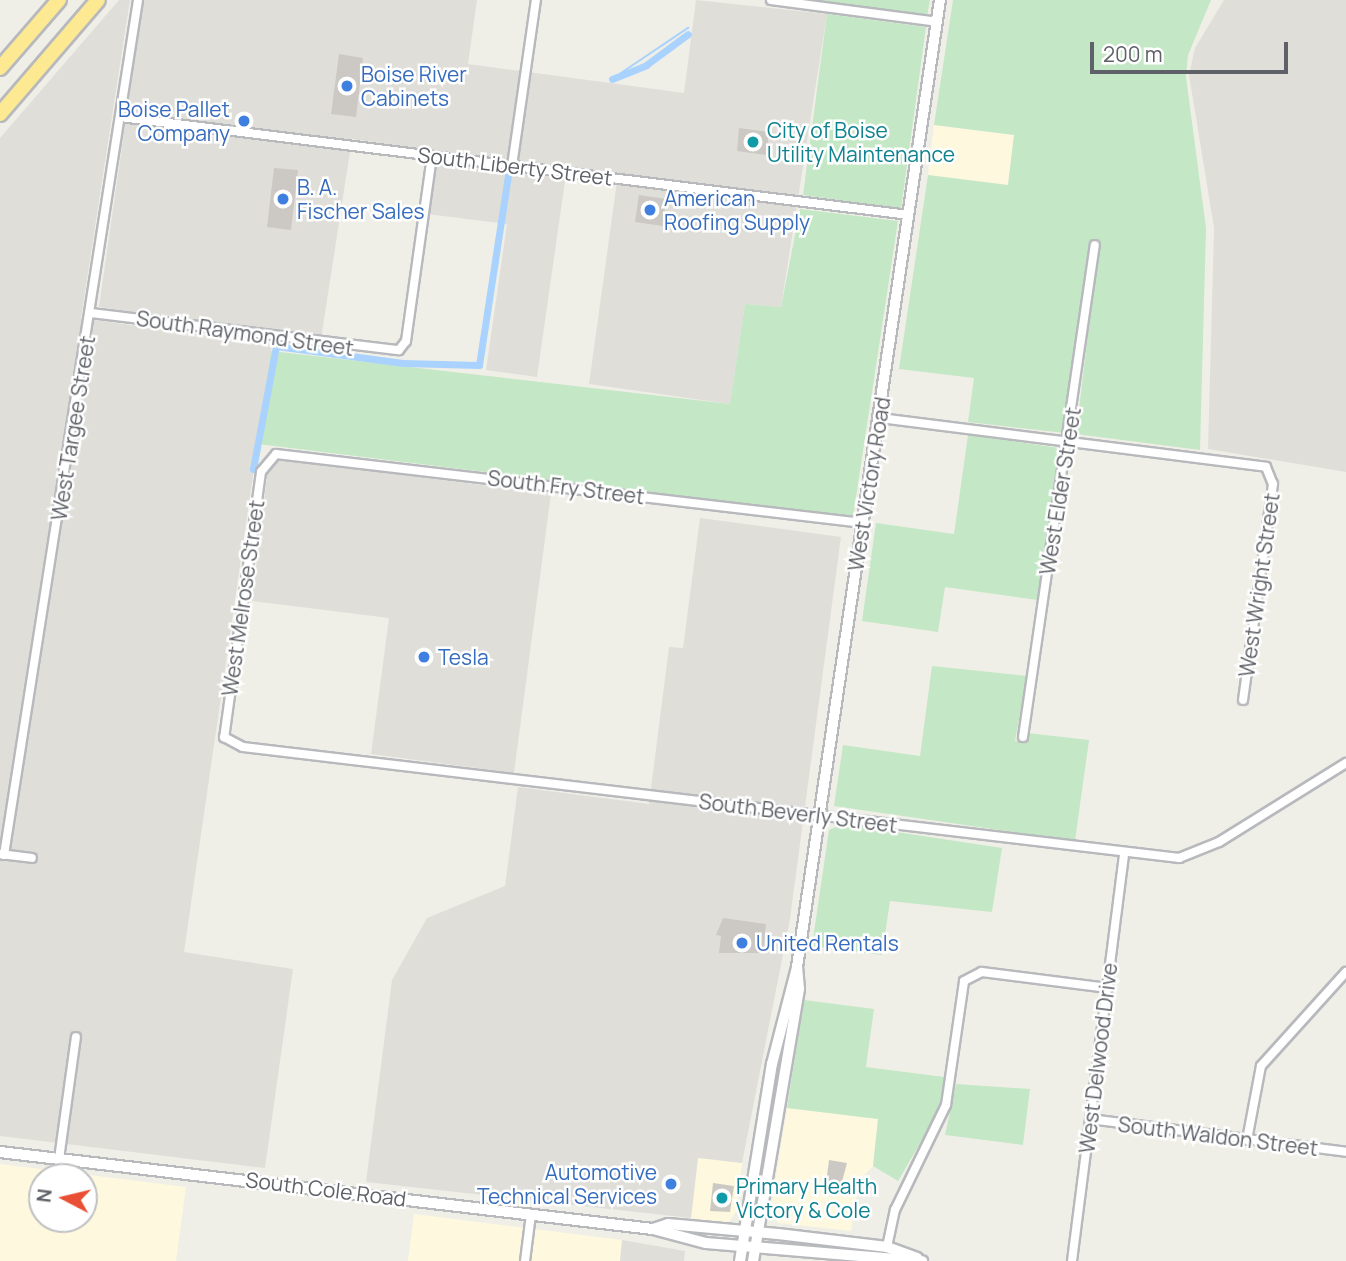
<!DOCTYPE html>
<html>
<head>
<meta charset="utf-8">
<style>
	body { margin:0 }
	#map { position:relative; width:1346px; height:1261px; overflow:hidden; background:#f0efe7; font-family:Manrope,sans-serif }
	div>[style] { position:absolute }
	.commercial>* { inset:0; background:#fef9de }
	.industrial>* { inset:0; background:#dfded9 }
	.green>* { inset:0; background:#c4e7c6 }
	.stream>* { height:2px; margin:-1px; padding:0 1px; transform-origin:1px; border-radius:1px; background:#a9d3fe }
	.canal>* { height:7px; margin:-3.5px; padding:0 3.5px; transform-origin:3.5px; border-radius:3.5px; background:#a9d3fe }
	.building>* { inset:0; background:#ccc9c4 }
	.roads { filter:drop-shadow(2px 0 #b7b9bd) drop-shadow(-2px 0 #b7b9bd) drop-shadow(0 2px #b7b9bd) drop-shadow(0 -2px #b7b9bd) }
	.street>* { height:8px; margin:-4px; padding:0 4px; transform-origin:4px; border-radius:4px; background:#fff }
	.secondary>* { height:10px; margin:-5px; padding:0 5px; transform-origin:5px; border-radius:5px; background:#fff }
	.highway>* { height:14px; margin:-7px; padding:0 7px; transform-origin:7px; border-radius:7px; background:#fce992 }
	.dots>* { width:19px; height:19px; translate:-50% -50%; box-sizing:border-box; border:4px solid #fff; border-radius:50% }
	span { translate:-50% -50%; white-space:nowrap; text-align:center; line-height:1.15; -webkit-text-stroke:5px #fff; paint-order:stroke }
	.shop-label { font-size:21px; color:#366cbe }
	.left { translate:0 -50%; text-align:left }
	.right { translate:-100% -50%; text-align:right }
	.culture-label { font-size:21px; color:#0d838f }
	.street-label { font-size:21px; color:#5e6167 }
	.north { position:absolute; left:28px; top:1163px; width:70px; height:70px; box-sizing:border-box; background:#fff; border:2px solid #bfc0c2; border-radius:50%; rotate:277deg; font-size:19px; font-weight:700; line-height:28px; text-align:center; color:#5e6167 }
	.north::after { content:''; display:block; margin:auto; width:24px; height:32px; background:#e94f35; clip-path:polygon(50% 0,100% 100%,50% 72%,0 100%) }
	.scale { position:absolute; left:1090px; top:42px; width:198px; height:32px; box-sizing:border-box; border:4px solid #5e6167; border-top:0; padding-left:9px; font-size:21px; line-height:24px; white-space:nowrap; color:#5e6167; -webkit-text-stroke:5px #fff; paint-order:stroke }
</style>
</head>
<body>
<div id="map">
	<div class="commercial">
		<div style="clip-path:polygon(934px 125px,1014px 135px,1008px 185px,928px 175px)"></div>
		<div style="clip-path:polygon(787px 1108px,878px 1119px,873px 1166px,859px 1180px,851px 1231px,779px 1223px,770px 1214px)"></div>
		<div style="clip-path:polygon(698px 1157px,742px 1163px,736px 1212px,728px 1223px,691px 1218px)"></div>
		<div style="clip-path:polygon(evenodd,0 1164px,186px 1187px,176px 1261px,0 1261px,0 1164px,42px 1177px,84px 1177px,84px 1219px,42px 1219px,42px 1177px)"></div>
		<div style="clip-path:polygon(414px 1214px,622px 1240px,620px 1261px,408px 1261px)"></div>
	</div>
	<div class="industrial">
		<div style="clip-path:polygon(119px 0,130px 0,81px 318px,272px 345px,184px 952px,293px 969px,265px 1168px,0 1136px,0 138px)"></div>
		<div style="clip-path:polygon(143px 0,477px 0,468px 64px,684px 93px,696px 0,827px 14px,781px 307px,745px 304px,730px 404px,589px 384px,618px 174px,567px 167px,537px 377px,486px 370px,507px 224px,427px 214px,434px 151px,352px 139px,321px 339px,99px 307px)"></div>
		<div style="clip-path:polygon(1224px 0,1346px 0,1346px 472px,1208px 449px,1214px 228px,1189px 75px,1195px 48px)"></div>
		<div style="clip-path:polygon(280px 459px,551px 494px,514px 773px,371px 754px,389px 618px,252px 601px,268px 468px)"></div>
		<div style="clip-path:polygon(700px 518px,841px 537px,790px 919px,742px 1163px,698px 1158px,691px 1218px,366px 1182px,392px 980px,427px 918px,505px 886px,518px 787px,649px 804px,669px 647px,683px 648px)"></div>
		<div style="clip-path:polygon(622px 1240px,685px 1251px,684px 1261px,620px 1261px)"></div>
	</div>
	<div class="green">
		<div style="clip-path:polygon(813px 0,930px 0,927px 16px)"></div>
		<div style="clip-path:polygon(953px 0,1211px 0,1188px 55px,1186px 77px,1206px 228px,1200px 450px,1076px 434px,1099px 242px,1091px 242px,1065px 433px,968px 422px,974px 378px,899px 369px,928px 175px,1008px 185px,1014px 135px,934px 125px)"></div>
		<div style="clip-path:polygon(827px 14px,926px 27px,901px 209px,803px 195px)"></div>
		<div style="clip-path:polygon(800px 209px,898px 221px,853px 517px,258px 444px,271px 351px,730px 404px,745px 304px,781px 307px)"></div>
		<div style="clip-path:polygon(968px 435px,1060px 448px,1038px 600px,945px 587px,938px 632px,862px 621px,876px 523px,954px 534px)"></div>
		<div style="clip-path:polygon(932px 666px,1027px 676px,1015px 741px,1025px 743px,1027px 733px,1089px 740px,1075px 841px,834px 806px,843px 745px,920px 756px)"></div>
		<div style="clip-path:polygon(843px 824px,1002px 848px,992px 912px,890px 901px,882px 955px,812px 946px,829px 830px)"></div>
		<div style="clip-path:polygon(804px 1000px,874px 1009px,866px 1067px,944px 1077px,940px 1109px,898px 1181px,873px 1166px,878px 1119px,787px 1108px)"></div>
		<div style="clip-path:polygon(956px 1084px,1030px 1089px,1023px 1145px,945px 1135px)"></div>
	</div>
	<div class="stream">
		<div style="left:612px;top:79px;width:92px;rotate:-33.9deg"></div>
	</div>
	<div class="canal">
		<div style="left:612px;top:79px;width:37px;rotate:-22deg"></div>
		<div style="left:646px;top:65px;width:52px;rotate:-36.4deg"></div>
		<div style="left:253px;top:469px;width:125px;rotate:-79.4deg"></div>
		<div style="left:276px;top:346px;width:128px;rotate:7.6deg"></div>
		<div style="left:403px;top:363px;width:76px;rotate:1.5deg"></div>
		<div style="left:479px;top:365px;width:192px;rotate:-81.3deg"></div>
	</div>
	<div class="building">
		<div style="clip-path:polygon(339px 54px,363px 58px,356px 117px,331px 114px)"></div>
		<div style="clip-path:polygon(739px 128px,769px 132px,766px 155px,737px 151px)"></div>
		<div style="clip-path:polygon(274px 168px,298px 170px,291px 230px,267px 227px)"></div>
		<div style="clip-path:polygon(639px 195px,666px 199px,663px 226px,635px 222px)"></div>
		<div style="clip-path:polygon(723px 918px,766px 924px,763px 953px,719px 953px,721px 936px,716px 935px)"></div>
		<div style="clip-path:polygon(829px 1160px,847px 1163px,839px 1193px,825px 1191px)"></div>
		<div style="clip-path:polygon(713px 1183px,734px 1186px,730px 1212px,710px 1211px)"></div>
	</div>
	<div class="roads">
		<div class="street">
			<div style="left:771px;top:0;width:167px;rotate:7.5deg"></div>
			<div style="left:120px;top:117px;width:795px;rotate:7.08deg"></div>
			<div style="left:512px;top:166px;width:168px;rotate:-81.8deg"></div>
			<div style="left:91px;top:313px;width:310px;rotate:6.9deg"></div>
			<div style="left:399px;top:350px;width:11px;rotate:-52deg"></div>
			<div style="left:406px;top:341px;width:187px;rotate:-82deg"></div>
			<div style="left:880px;top:418px;width:389px;rotate:7.2deg"></div>
			<div style="left:1266px;top:467px;width:18px;rotate:68deg"></div>
			<div style="left:1273px;top:484px;width:218px;rotate:97.9deg"></div>
			<div style="left:863px;top:523px;width:591px;rotate:-173.3deg"></div>
			<div style="left:276px;top:454px;width:23px;rotate:130deg"></div>
			<div style="left:261px;top:472px;width:268px;rotate:97.9deg"></div>
			<div style="left:224px;top:737px;width:21px;rotate:28deg"></div>
			<div style="left:243px;top:747px;width:943px;rotate:6.76deg"></div>
			<div style="left:1179px;top:858px;width:43px;rotate:-21.8deg"></div>
			<div style="left:1219px;top:842px;width:150px;rotate:-31.9deg"></div>
			<div style="left:1023px;top:737px;width:497px;rotate:-81.7deg"></div>
			<div style="left:0;top:854px;width:32px;rotate:7deg"></div>
			<div style="left:4px;top:855px;width:865px;rotate:-81.09deg"></div>
			<div style="left:1090px;top:1119px;width:258px;rotate:7.3deg"></div>
			<div style="left:1247px;top:1140px;width:75px;rotate:-79.3deg"></div>
			<div style="left:1261px;top:1066px;width:127px;rotate:-47.9deg"></div>
			<div style="left:59px;top:1159px;width:123px;rotate:-82.1deg"></div>
			<div style="left:887px;top:1247px;width:38px;rotate:-78deg"></div>
			<div style="left:895px;top:1210px;width:117px;rotate:-64.1deg"></div>
			<div style="left:946px;top:1105px;width:125px;rotate:-81.7deg"></div>
			<div style="left:964px;top:981px;width:20px;rotate:-27deg"></div>
			<div style="left:982px;top:972px;width:127px;rotate:7.2deg"></div>
			<div style="left:525px;top:1261px;width:47px;rotate:-82.7deg"></div>
			<div style="left:1072px;top:1261px;width:410px;rotate:-82.7deg"></div>
		</div>
		<div class="secondary">
			<div style="left:0;top:1152px;width:658px;rotate:6.73deg"></div>
			<div style="left:653px;top:1229px;width:55px;rotate:14.8deg"></div>
			<div style="left:706px;top:1243px;width:217px;rotate:4.8deg"></div>
			<div style="left:653px;top:1229px;width:16px;rotate:-18deg"></div>
			<div style="left:668px;top:1224px;width:110px;rotate:5.2deg"></div>
			<div style="left:778px;top:1234px;width:110px;rotate:6.8deg"></div>
			<div style="left:887px;top:1247px;width:32px;rotate:20deg"></div>
			<div style="left:740px;top:1261px;width:200px;rotate:-80.8deg"></div>
			<div style="left:772px;top:1064px;width:100px;rotate:-75.5deg"></div>
			<div style="left:753px;top:1261px;width:276px;rotate:-80.4deg"></div>
			<div style="left:799px;top:989px;width:22px;rotate:-95deg"></div>
			<div style="left:797px;top:967px;width:978px;rotate:-81.59deg"></div>
		</div>
		<div class="highway">
			<div style="left:0;top:68px;width:90px;rotate:-49.1deg"></div>
			<div style="left:0;top:114px;width:150px;rotate:-49.3deg"></div>
		</div>
	</div>
	<div class="dots">
		<div style="left:347px;top:86px;background:#3f7fe0"></div>
		<div style="left:244px;top:121px;background:#3f7fe0"></div>
		<div style="left:753px;top:142px;background:#0f9aa8"></div>
		<div style="left:283px;top:199px;background:#3f7fe0"></div>
		<div style="left:650px;top:210px;background:#3f7fe0"></div>
		<div style="left:424px;top:657px;background:#3f7fe0"></div>
		<div style="left:742px;top:943px;background:#3f7fe0"></div>
		<div style="left:671px;top:1184px;background:#3f7fe0"></div>
		<div style="left:722px;top:1198px;background:#0f9aa8"></div>
	</div>
	<div class="shop-label">
		<span class="left" style="left:361px;top:86px">Boise River<br>Cabinets</span>
		<span class="right" style="left:230px;top:121px">Boise Pallet<br>Company</span>
		<span class="left" style="left:297px;top:199px">B. A.<br>Fischer Sales</span>
		<span class="left" style="left:664px;top:210px">American<br>Roofing Supply</span>
		<span class="left" style="left:438px;top:657px">Tesla</span>
		<span class="left" style="left:756px;top:943px">United Rentals</span>
		<span class="right" style="left:657px;top:1184px">Automotive<br>Technical Services</span>
	</div>
	<div class="culture-label">
		<span class="left" style="left:767px;top:142px">City of Boise<br>Utility Maintenance</span>
		<span class="left" style="left:736px;top:1198px">Primary Health<br>Victory &amp; Cole</span>
	</div>
	<div class="street-label">
		<span style="left:515px;top:166px;rotate:7deg">South Liberty Street</span>
		<span style="left:245px;top:333px;rotate:8deg">South Raymond Street</span>
		<span style="left:73px;top:428px;rotate:-81deg">West Targee Street</span>
		<span style="left:869px;top:484px;rotate:-81deg">West Victory Road</span>
		<span style="left:566px;top:487px;rotate:7deg">South Fry Street</span>
		<span style="left:1060px;top:491px;rotate:-81deg">West Elder Street</span>
		<span style="left:1259px;top:585px;rotate:-82deg">West Wright Street</span>
		<span style="left:243px;top:598px;rotate:-82deg">West Melrose Street</span>
		<span style="left:798px;top:813px;rotate:7deg">South Beverly Street</span>
		<span style="left:1098px;top:1058px;rotate:-83deg">West Delwood Drive</span>
		<span style="left:1218px;top:1136px;rotate:7deg">South Waldon Street</span>
		<span style="left:326px;top:1189px;rotate:7deg">South Cole Road</span>
	</div>
	<div class="north">N</div>
	<div class="scale">200 m</div>
</div>
</body>
</html>
